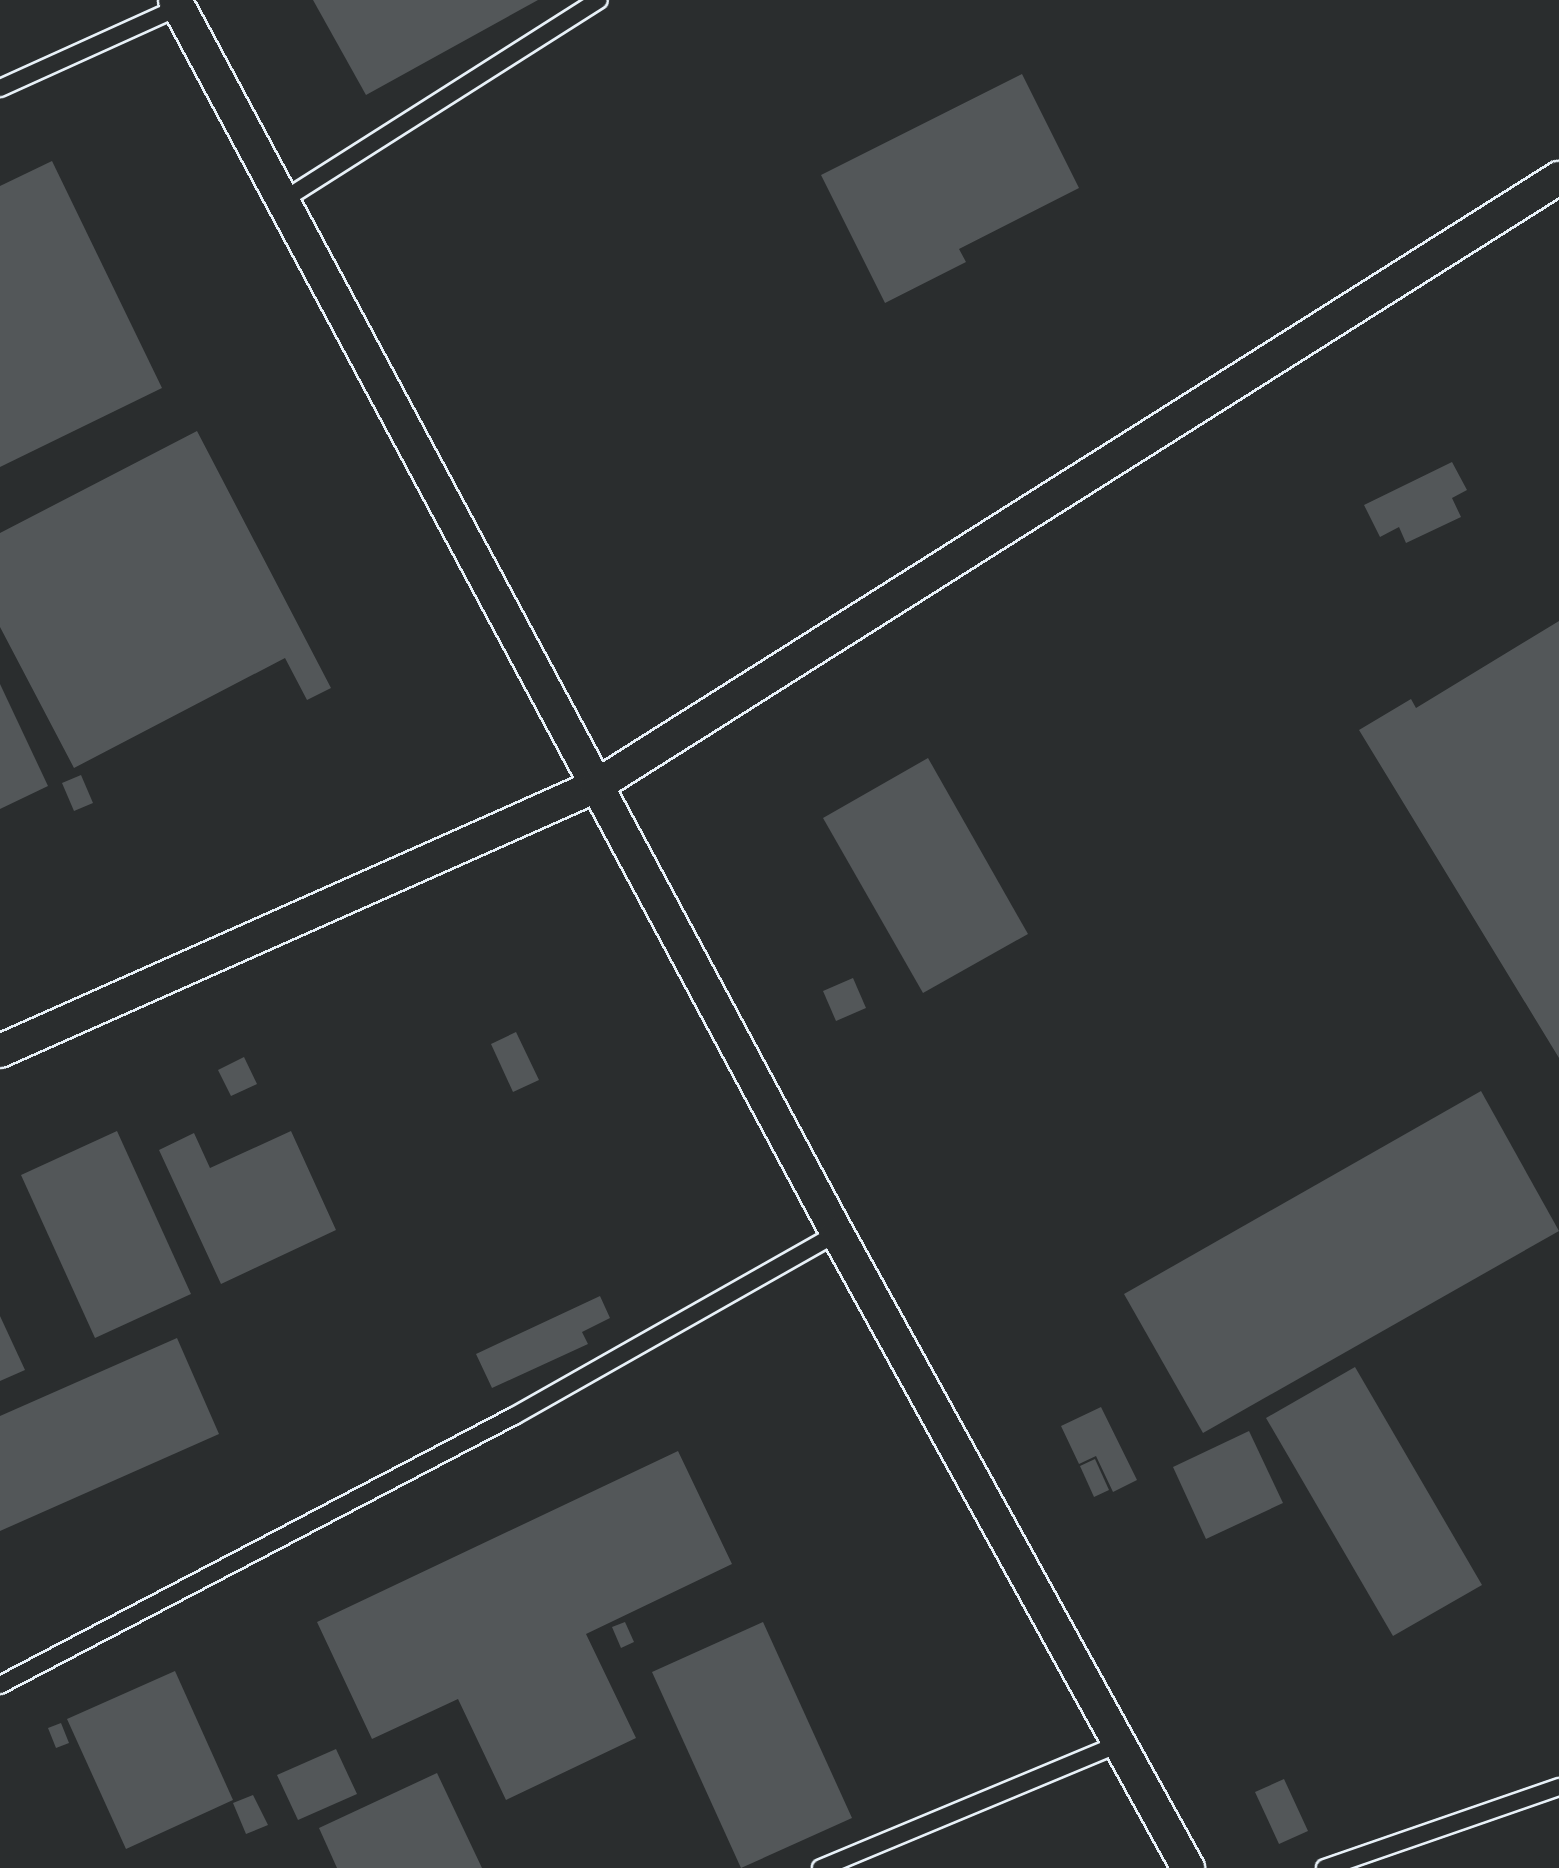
<!DOCTYPE html>
<html>
<head>
<meta charset="utf-8">
<style>
	body { margin:0 }
	#map { position:relative; width:1559px; height:1868px; overflow:hidden; background:#2a2d2e; font-family:Dekko,sans-serif }
	div>[style] { position:absolute }
	.building>* { inset:0; background:#535759 }
	.roads { filter:drop-shadow(2px 0 #e8f1f8) drop-shadow(-2px 0 #e8f1f8) drop-shadow(0 2px #e8f1f8) drop-shadow(0 -2px #e8f1f8) }
	.lane>* { height:16px; margin:-8px; padding:0 8px; transform-origin:8px; border-radius:8px; background:#2a2d2e }
	.street>* { height:32px; margin:-16px; padding:0 16px; transform-origin:16px; border-radius:16px; background:#2a2d2e }
	span { translate:-50% -50%; white-space:nowrap; text-align:center; line-height:1.15; -webkit-text-stroke:7px #2a2d2e; paint-order:stroke }
</style>
</head>
<body>
<div id="map">
	<div class="building">
		<div style="clip-path:polygon(313px 0,538px 0,366px 95px)"></div>
		<div style="clip-path:polygon(1022px 74px,1079px 188px,959px 249px,966px 262px,885px 303px,821px 175px)"></div>
		<div style="clip-path:polygon(52px 161px,162px 388px,0 467px,0 186px)"></div>
		<div style="clip-path:polygon(197px 431px,331px 688px,307px 700px,285px 658px,74px 768px,0 627px,0 533px)"></div>
		<div style="clip-path:polygon(1452px 462px,1467px 490px,1452px 498px,1461px 517px,1406px 543px,1399px 527px,1380px 537px,1364px 505px)"></div>
		<div style="clip-path:polygon(1559px 621px,1559px 1058px,1359px 730px,1411px 699px,1416px 708px)"></div>
		<div style="clip-path:polygon(0 684px,48px 786px,0 809px)"></div>
		<div style="clip-path:polygon(928px 758px,1028px 934px,923px 993px,823px 818px)"></div>
		<div style="clip-path:polygon(81px 775px,93px 803px,74px 811px,62px 783px)"></div>
		<div style="clip-path:polygon(853px 978px,866px 1008px,836px 1021px,823px 991px)"></div>
		<div style="clip-path:polygon(516px 1032px,539px 1080px,513px 1092px,491px 1044px)"></div>
		<div style="clip-path:polygon(244px 1057px,257px 1084px,231px 1096px,218px 1070px)"></div>
		<div style="clip-path:polygon(1481px 1091px,1559px 1231px,1203px 1433px,1124px 1294px)"></div>
		<div style="clip-path:polygon(117px 1131px,191px 1294px,95px 1338px,21px 1175px)"></div>
		<div style="clip-path:polygon(291px 1131px,336px 1230px,221px 1284px,159px 1150px,194px 1133px,210px 1168px)"></div>
		<div style="clip-path:polygon(600px 1296px,610px 1318px,582px 1332px,588px 1344px,492px 1388px,476px 1354px)"></div>
		<div style="clip-path:polygon(0 1316px,25px 1370px,0 1381px)"></div>
		<div style="clip-path:polygon(177px 1338px,219px 1434px,0 1531px,0 1416px)"></div>
		<div style="clip-path:polygon(1355px 1367px,1482px 1585px,1393px 1636px,1266px 1418px)"></div>
		<div style="clip-path:polygon(1101px 1407px,1137px 1480px,1113px 1492px,1096px 1456px,1079px 1464px,1061px 1426px)"></div>
		<div style="clip-path:polygon(1249px 1431px,1283px 1503px,1206px 1539px,1173px 1467px)"></div>
		<div style="clip-path:polygon(678px 1451px,732px 1564px,586px 1634px,636px 1738px,506px 1800px,458px 1699px,372px 1739px,317px 1622px)"></div>
		<div style="clip-path:polygon(1095px 1459px,1109px 1490px,1094px 1497px,1080px 1466px)"></div>
		<div style="clip-path:polygon(625px 1622px,634px 1642px,621px 1648px,612px 1627px)"></div>
		<div style="clip-path:polygon(763px 1622px,852px 1818px,741px 1868px,652px 1672px)"></div>
		<div style="clip-path:polygon(175px 1671px,233px 1800px,126px 1849px,67px 1719px)"></div>
		<div style="clip-path:polygon(61px 1723px,69px 1743px,56px 1748px,48px 1728px)"></div>
		<div style="clip-path:polygon(336px 1749px,357px 1794px,298px 1820px,277px 1775px)"></div>
		<div style="clip-path:polygon(437px 1773px,482px 1868px,337px 1868px,319px 1828px)"></div>
		<div style="clip-path:polygon(1284px 1779px,1308px 1831px,1279px 1844px,1255px 1792px)"></div>
		<div style="clip-path:polygon(253px 1795px,268px 1825px,246px 1834px,233px 1803px)"></div>
	</div>
	<div class="roads">
		<div class="lane">
			<div style="left:0;top:88px;width:196px;rotate:-24.3deg"></div>
			<div style="left:282px;top:201px;width:375px;rotate:-32.4deg"></div>
			<div style="left:0;top:1685px;width:580px;rotate:-27.63deg"></div>
			<div style="left:514px;top:1416px;width:371px;rotate:-29.5deg"></div>
			<div style="left:821px;top:1868px;width:320px;rotate:-22.6deg"></div>
			<div style="left:1325px;top:1868px;width:248px;rotate:-19.1deg"></div>
		</div>
		<div class="street">
			<div style="left:175px;top:0;width:1399px;rotate:61.77deg"></div>
			<div style="left:837px;top:1233px;width:726px;rotate:61.07deg"></div>
			<div style="left:0;top:1051px;width:652px;rotate:-23.97deg"></div>
			<div style="left:596px;top:786px;width:1139px;rotate:-32.27deg"></div>
		</div>
	</div>
</div>
</body>
</html>
